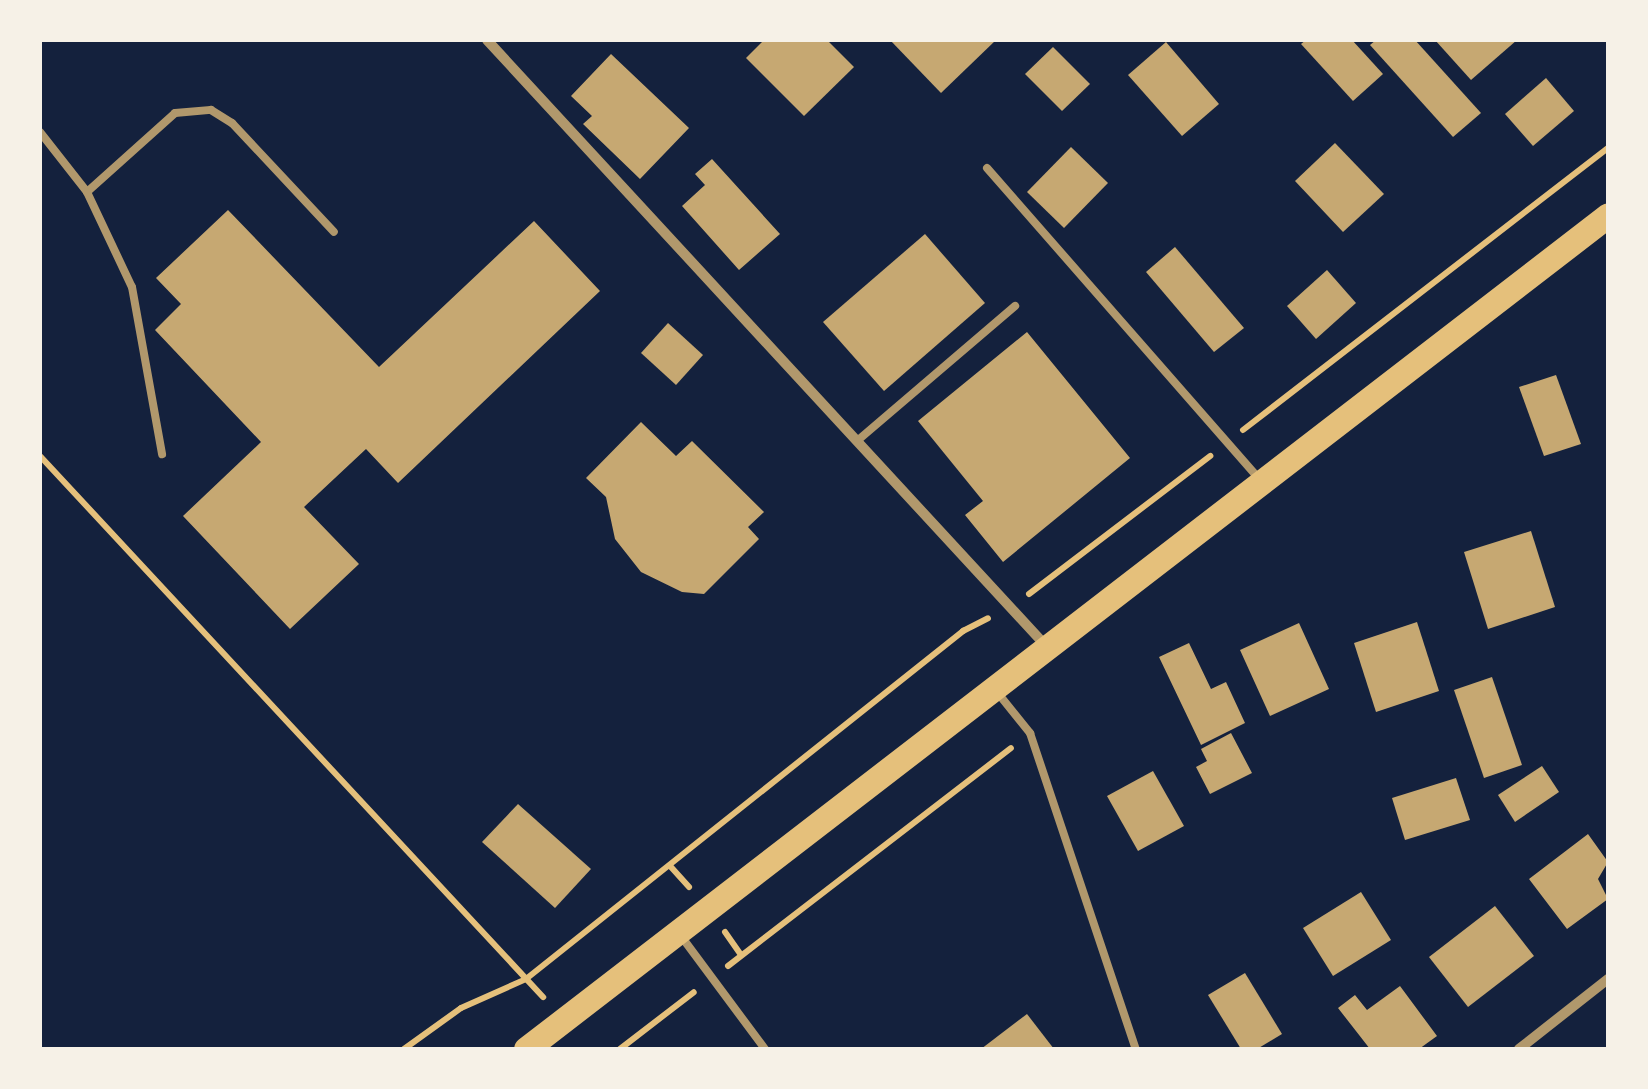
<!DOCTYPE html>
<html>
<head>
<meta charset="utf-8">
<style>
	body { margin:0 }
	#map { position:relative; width:1648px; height:1089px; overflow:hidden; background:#14213d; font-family:Lato,sans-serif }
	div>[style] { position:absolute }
	.building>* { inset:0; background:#c6a872 }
	.path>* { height:6px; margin:-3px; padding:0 3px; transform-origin:3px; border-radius:3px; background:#e5c07b }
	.service>* { height:8px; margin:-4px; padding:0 4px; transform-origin:4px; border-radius:4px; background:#b1986c }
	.minor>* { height:10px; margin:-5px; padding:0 5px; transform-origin:5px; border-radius:5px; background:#b1986c }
	.primary>* { height:25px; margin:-12.5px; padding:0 12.5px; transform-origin:12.5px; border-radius:12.5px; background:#e5c07b }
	span { translate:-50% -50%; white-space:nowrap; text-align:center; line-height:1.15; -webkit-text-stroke:10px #f6f1e7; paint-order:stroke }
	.frame { position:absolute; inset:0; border:42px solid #f6f1e7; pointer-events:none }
</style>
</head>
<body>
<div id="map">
	<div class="building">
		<div style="clip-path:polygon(764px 40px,827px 40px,854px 67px,804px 116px,746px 58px)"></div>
		<div style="clip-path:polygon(890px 40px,996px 40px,941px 93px)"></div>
		<div style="clip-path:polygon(1306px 40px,1352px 40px,1383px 74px,1353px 101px,1301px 44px)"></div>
		<div style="clip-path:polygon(1376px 40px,1415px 40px,1481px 113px,1453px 137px,1370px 45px)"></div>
		<div style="clip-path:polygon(1435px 40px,1517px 40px,1471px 80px)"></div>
		<div style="clip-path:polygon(1166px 42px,1219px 104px,1182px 136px,1128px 75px)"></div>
		<div style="clip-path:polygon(1053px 47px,1090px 84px,1062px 111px,1025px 74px)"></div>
		<div style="clip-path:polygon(611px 54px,689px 128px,640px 179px,583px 124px,592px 116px,571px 96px)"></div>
		<div style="clip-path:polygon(1546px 78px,1574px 111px,1533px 146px,1505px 114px)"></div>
		<div style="clip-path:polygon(1335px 143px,1384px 194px,1343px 232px,1295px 181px)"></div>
		<div style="clip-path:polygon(1071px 147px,1108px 183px,1064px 228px,1027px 192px)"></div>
		<div style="clip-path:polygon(712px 159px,780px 234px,739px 270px,682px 206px,705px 185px,695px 174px)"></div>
		<div style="clip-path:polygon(228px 210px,379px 367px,534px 221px,600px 291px,398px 483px,366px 449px,304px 507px,359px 564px,290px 629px,183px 516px,261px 442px,155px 330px,181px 304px,156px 278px)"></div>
		<div style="clip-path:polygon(925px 234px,985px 303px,884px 391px,823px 322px)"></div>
		<div style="clip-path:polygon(1175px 247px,1244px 328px,1214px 352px,1146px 272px)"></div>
		<div style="clip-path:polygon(1327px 270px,1356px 303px,1316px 339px,1287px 306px)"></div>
		<div style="clip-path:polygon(668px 323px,703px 355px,676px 385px,641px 353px)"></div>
		<div style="clip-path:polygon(1027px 332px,1130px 458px,1003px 562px,965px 515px,983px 501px,918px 421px)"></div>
		<div style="clip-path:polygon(1556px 375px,1581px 444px,1544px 456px,1519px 387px)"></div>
		<div style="clip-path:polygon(641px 422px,676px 456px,692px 441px,764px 512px,748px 527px,759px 539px,704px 594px,682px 592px,641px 572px,615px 539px,606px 497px,586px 478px)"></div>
		<div style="clip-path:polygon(1531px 531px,1555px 607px,1488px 629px,1464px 552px)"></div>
		<div style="clip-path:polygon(1417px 622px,1439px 691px,1376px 712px,1354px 643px)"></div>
		<div style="clip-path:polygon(1299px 623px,1329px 689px,1270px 716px,1240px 650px)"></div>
		<div style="clip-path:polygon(1189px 643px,1211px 689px,1226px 682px,1245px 723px,1201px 745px,1159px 657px)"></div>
		<div style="clip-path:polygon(1492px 677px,1522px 765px,1484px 778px,1454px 690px)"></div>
		<div style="clip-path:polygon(1231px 733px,1252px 773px,1210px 794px,1196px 767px,1207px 761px,1201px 749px)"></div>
		<div style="clip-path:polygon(1542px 766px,1559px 792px,1515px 822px,1498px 795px)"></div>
		<div style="clip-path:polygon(1153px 771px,1184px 826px,1138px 851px,1107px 796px)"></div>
		<div style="clip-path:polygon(1456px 778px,1470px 820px,1405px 840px,1392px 798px)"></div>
		<div style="clip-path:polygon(518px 804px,591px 869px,555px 908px,482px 842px)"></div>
		<div style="clip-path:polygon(1588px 834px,1608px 862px,1598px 879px,1608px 899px,1567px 929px,1529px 879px)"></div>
		<div style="clip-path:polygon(1361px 892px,1391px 940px,1333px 976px,1303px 928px)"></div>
		<div style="clip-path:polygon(1495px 906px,1534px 956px,1468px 1007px,1429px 957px)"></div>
		<div style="clip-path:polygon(1245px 973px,1282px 1034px,1257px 1049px,1241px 1049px,1208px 995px)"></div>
		<div style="clip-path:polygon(1400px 986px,1437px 1036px,1419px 1049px,1370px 1049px,1338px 1008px,1355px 995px,1367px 1010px)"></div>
		<div style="clip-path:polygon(1027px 1014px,1054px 1049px,981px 1049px)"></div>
	</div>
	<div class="path">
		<div style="left:1243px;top:430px;width:461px;rotate:-37.7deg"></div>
		<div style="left:40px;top:456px;width:739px;rotate:47.08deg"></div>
		<div style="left:1029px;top:594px;width:228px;rotate:-37.3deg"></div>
		<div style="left:671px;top:867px;width:27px;rotate:48deg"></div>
		<div style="left:725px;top:932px;width:28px;rotate:55deg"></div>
		<div style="left:728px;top:966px;width:357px;rotate:-37.6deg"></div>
		<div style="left:404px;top:1049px;width:70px;rotate:-35.7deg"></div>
		<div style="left:461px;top:1008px;width:71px;rotate:-24deg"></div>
		<div style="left:526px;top:979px;width:559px;rotate:-38.53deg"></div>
		<div style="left:963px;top:631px;width:28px;rotate:-27deg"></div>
		<div style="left:620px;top:1049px;width:93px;rotate:-37.6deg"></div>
	</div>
	<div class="service">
		<div style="left:40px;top:132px;width:76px;rotate:51.9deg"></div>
		<div style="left:87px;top:192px;width:118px;rotate:-41.9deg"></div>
		<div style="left:175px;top:113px;width:36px;rotate:-5deg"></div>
		<div style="left:211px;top:110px;width:25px;rotate:32deg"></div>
		<div style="left:232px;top:123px;width:149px;rotate:46.9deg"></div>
		<div style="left:987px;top:168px;width:412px;rotate:48.8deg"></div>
		<div style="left:87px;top:192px;width:105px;rotate:64.7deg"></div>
		<div style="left:132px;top:287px;width:170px;rotate:79.8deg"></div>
		<div style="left:857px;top:441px;width:208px;rotate:-40.5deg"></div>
		<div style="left:997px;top:692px;width:53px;rotate:51.2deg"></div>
		<div style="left:1030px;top:733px;width:333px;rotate:71.5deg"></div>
		<div style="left:681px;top:936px;width:141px;rotate:53.4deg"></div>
	</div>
	<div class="minor">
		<div style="left:487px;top:40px;width:824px;rotate:47.31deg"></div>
		<div style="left:1519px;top:1049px;width:113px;rotate:-38.2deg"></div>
	</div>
	<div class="primary">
		<div style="left:526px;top:1049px;width:1366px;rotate:-37.62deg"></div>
	</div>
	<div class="frame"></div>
</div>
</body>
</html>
